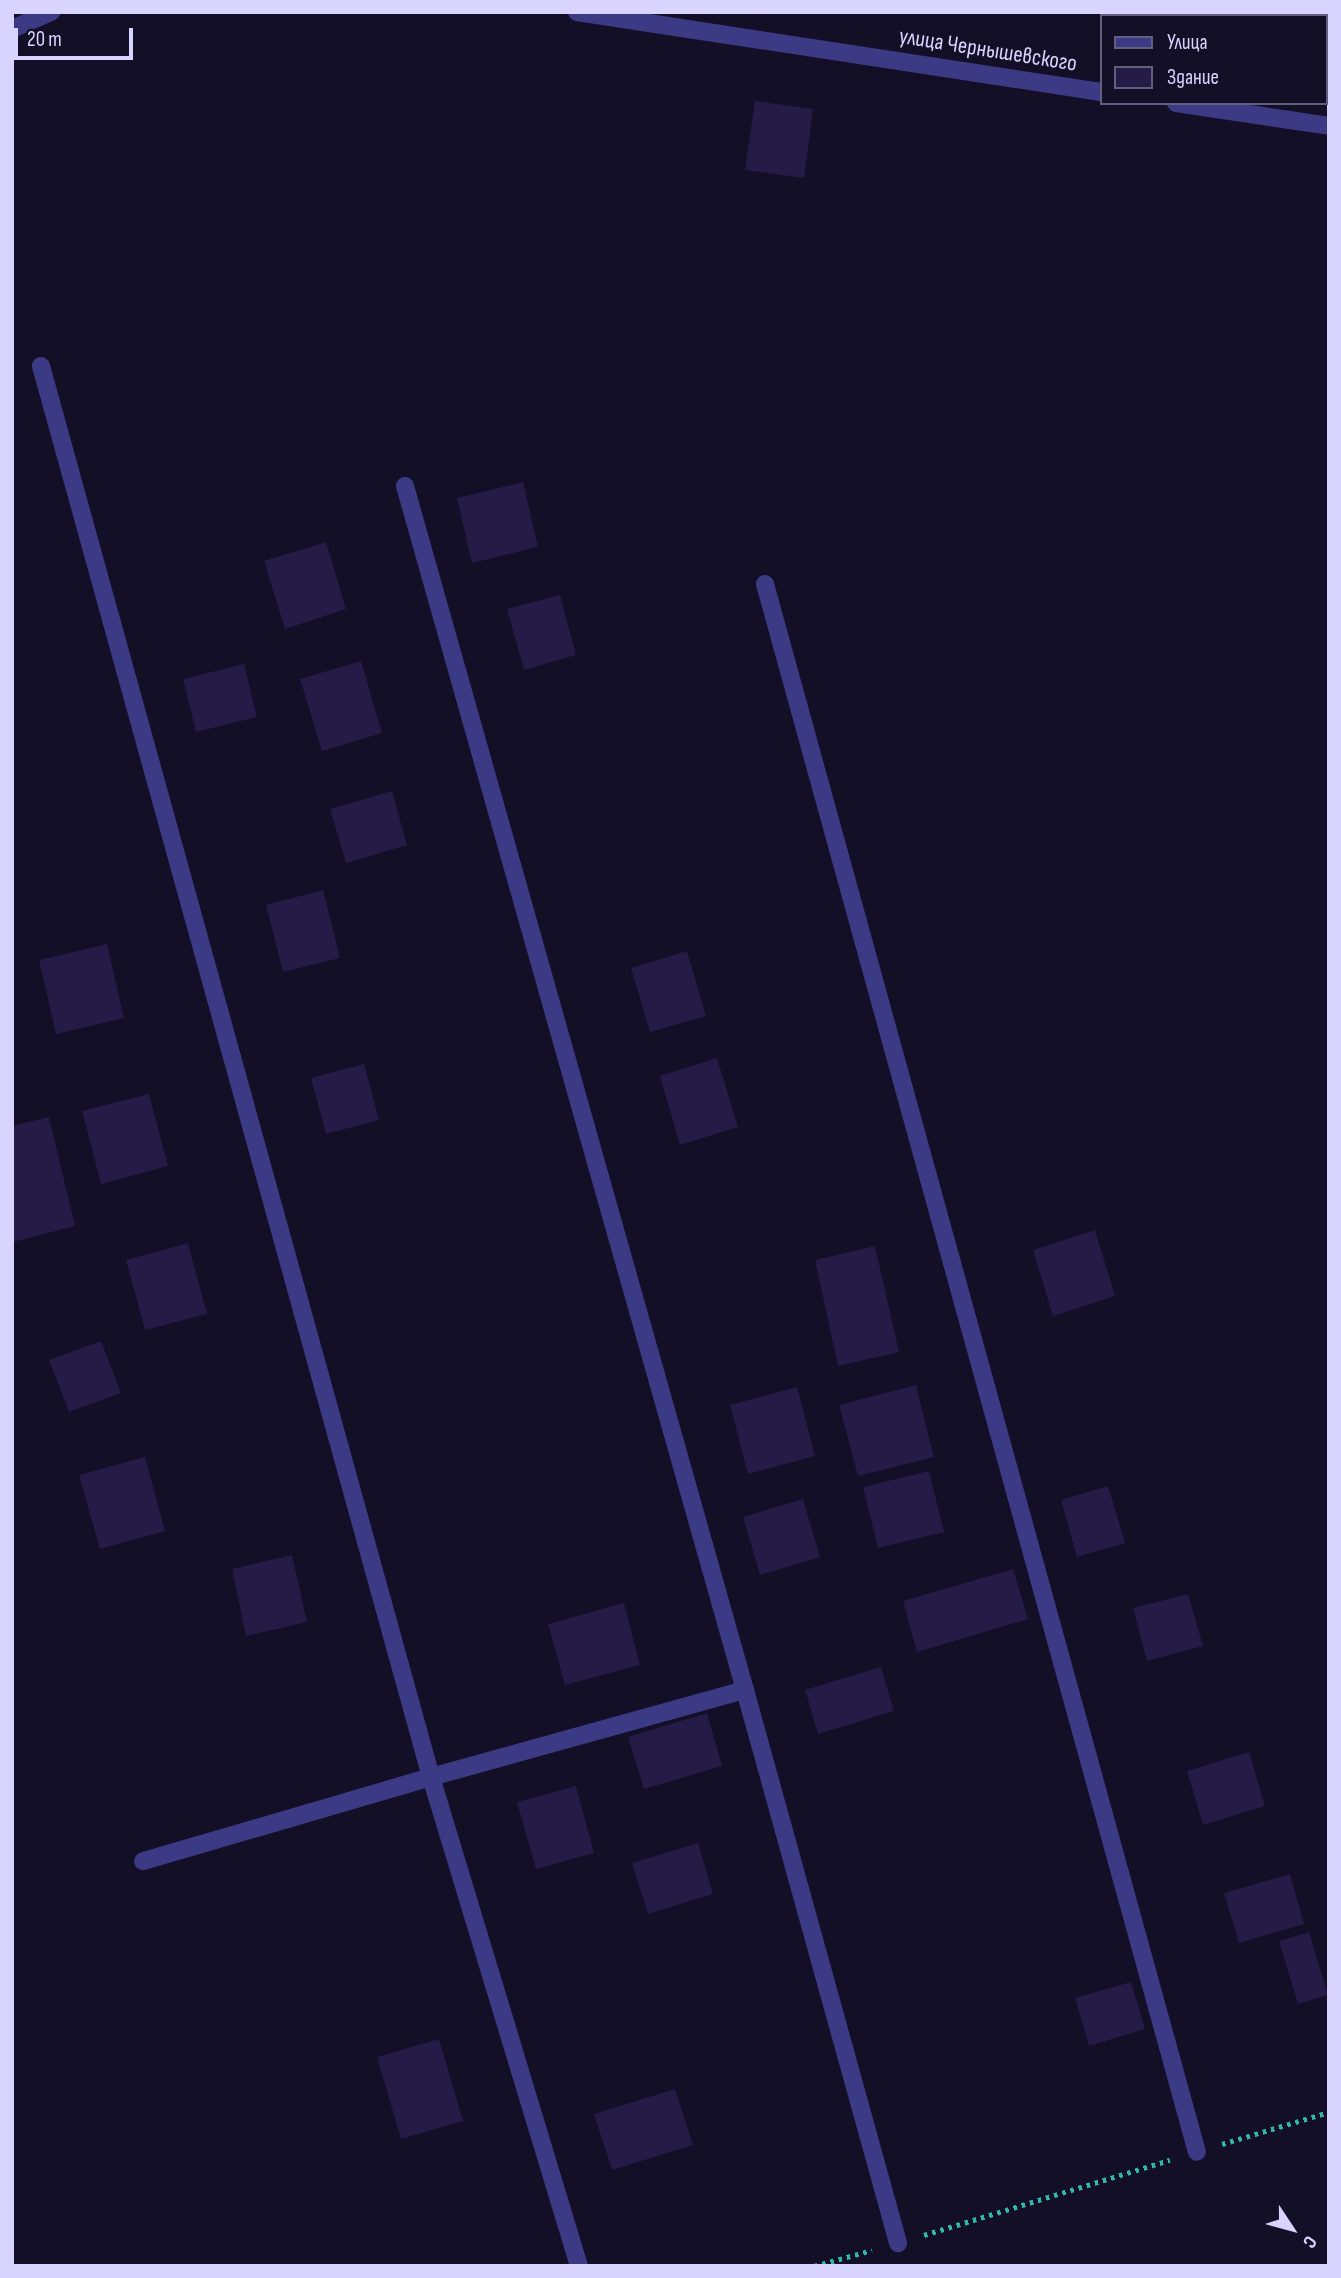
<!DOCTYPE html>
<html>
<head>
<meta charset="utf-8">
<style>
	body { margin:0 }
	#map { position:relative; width:1341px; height:2278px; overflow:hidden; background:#130f26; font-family:"Sofia Sans Condensed",sans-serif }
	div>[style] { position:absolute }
	.building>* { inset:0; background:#241b47 }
	.path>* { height:4.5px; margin-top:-2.25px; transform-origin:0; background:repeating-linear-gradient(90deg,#2fb8b0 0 3.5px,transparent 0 8.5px) }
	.minor>* { height:18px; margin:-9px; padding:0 9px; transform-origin:9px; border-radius:9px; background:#3d3a85 }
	span { translate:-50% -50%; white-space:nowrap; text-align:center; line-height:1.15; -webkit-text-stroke:5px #130f26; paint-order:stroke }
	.street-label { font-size:23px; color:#d9d4ff }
	.frame { position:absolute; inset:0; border:14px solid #d9d4ff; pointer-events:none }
	.legend { position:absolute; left:1100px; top:14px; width:228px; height:91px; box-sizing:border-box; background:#130f26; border:2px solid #625e7d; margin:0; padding:9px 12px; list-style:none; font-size:21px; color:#d9d4ff }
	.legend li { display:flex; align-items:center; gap:14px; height:35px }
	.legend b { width:35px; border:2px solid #625e7d }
	.north { position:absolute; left:1257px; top:2194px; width:70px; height:70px; -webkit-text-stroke:5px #130f26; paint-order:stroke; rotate:126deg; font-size:19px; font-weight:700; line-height:28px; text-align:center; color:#d9d4ff }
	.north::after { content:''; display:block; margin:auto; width:24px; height:32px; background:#d9d4ff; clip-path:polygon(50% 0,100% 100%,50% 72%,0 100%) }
	.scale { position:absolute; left:14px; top:28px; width:119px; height:32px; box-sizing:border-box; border:4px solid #d9d4ff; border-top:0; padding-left:9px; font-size:21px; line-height:24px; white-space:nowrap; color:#d9d4ff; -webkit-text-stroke:5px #130f26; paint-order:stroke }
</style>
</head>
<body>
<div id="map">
	<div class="building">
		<div style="clip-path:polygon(755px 101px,813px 109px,804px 178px,745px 170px)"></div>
		<div style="clip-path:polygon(523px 482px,538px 547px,472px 563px,457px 498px)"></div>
		<div style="clip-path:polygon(326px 542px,346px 609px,285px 629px,264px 561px)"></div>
		<div style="clip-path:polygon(560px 595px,576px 655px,524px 670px,507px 609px)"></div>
		<div style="clip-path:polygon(361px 661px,382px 733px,322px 751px,300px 679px)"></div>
		<div style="clip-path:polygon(244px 664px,257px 717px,196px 732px,183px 679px)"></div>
		<div style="clip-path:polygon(392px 791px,407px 845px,346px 863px,330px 809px)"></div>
		<div style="clip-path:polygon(323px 890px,340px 958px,283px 972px,266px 905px)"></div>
		<div style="clip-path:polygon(107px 944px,124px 1018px,56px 1034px,39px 960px)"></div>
		<div style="clip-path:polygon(687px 951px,706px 1016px,650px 1032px,631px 968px)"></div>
		<div style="clip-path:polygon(717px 1058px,738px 1127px,680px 1145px,660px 1076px)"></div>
		<div style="clip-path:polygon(364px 1064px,379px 1120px,326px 1134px,311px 1078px)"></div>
		<div style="clip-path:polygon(149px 1094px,168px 1166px,101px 1184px,82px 1111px)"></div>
		<div style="clip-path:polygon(49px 1117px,75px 1226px,13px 1242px,12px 1126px)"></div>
		<div style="clip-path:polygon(1095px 1230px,1115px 1296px,1053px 1316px,1033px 1250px)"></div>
		<div style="clip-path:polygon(188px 1243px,207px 1314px,145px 1330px,126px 1260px)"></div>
		<div style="clip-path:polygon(875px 1246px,899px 1352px,838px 1366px,815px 1260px)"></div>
		<div style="clip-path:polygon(101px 1341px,121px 1393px,69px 1412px,49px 1360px)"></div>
		<div style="clip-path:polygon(916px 1385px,934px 1457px,858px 1476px,839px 1405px)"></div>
		<div style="clip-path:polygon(797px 1387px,815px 1456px,748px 1474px,730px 1405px)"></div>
		<div style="clip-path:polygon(145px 1457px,165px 1531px,100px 1549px,79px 1475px)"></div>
		<div style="clip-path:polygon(929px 1471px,944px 1532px,878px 1548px,863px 1487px)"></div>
		<div style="clip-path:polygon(1108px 1486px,1125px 1543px,1077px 1557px,1061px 1500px)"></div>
		<div style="clip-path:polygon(803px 1499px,820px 1557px,760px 1575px,743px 1517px)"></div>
		<div style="clip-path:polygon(292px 1555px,307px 1622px,246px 1636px,232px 1569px)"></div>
		<div style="clip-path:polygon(1013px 1569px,1028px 1619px,917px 1652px,903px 1601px)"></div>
		<div style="clip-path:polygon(1188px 1594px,1203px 1646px,1147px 1661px,1133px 1608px)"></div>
		<div style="clip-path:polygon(624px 1603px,640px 1665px,565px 1685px,548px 1624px)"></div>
		<div style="clip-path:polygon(881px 1667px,894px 1711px,818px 1734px,805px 1690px)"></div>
		<div style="clip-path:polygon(707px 1713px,722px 1766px,644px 1789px,628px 1737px)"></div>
		<div style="clip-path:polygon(1249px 1752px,1265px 1806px,1203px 1825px,1187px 1771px)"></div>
		<div style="clip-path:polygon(576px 1786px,594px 1853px,536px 1869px,517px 1802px)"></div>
		<div style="clip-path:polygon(698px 1843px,713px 1894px,648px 1914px,632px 1863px)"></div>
		<div style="clip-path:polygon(1290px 1874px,1304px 1924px,1239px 1943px,1224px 1893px)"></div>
		<div style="clip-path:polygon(1309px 1932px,1328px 1995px,1298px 2004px,1279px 1941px)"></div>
		<div style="clip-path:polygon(1131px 1982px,1145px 2029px,1089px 2046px,1075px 1998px)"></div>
		<div style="clip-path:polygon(439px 2039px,463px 2121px,401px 2139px,377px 2057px)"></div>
		<div style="clip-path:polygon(675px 2089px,693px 2145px,612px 2170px,594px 2114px)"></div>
	</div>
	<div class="path">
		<div style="left:1222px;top:2144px;width:112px;rotate:-16.7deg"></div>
		<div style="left:924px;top:2235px;width:257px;rotate:-17deg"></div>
		<div style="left:814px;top:2266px;width:60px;rotate:-15.4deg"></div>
	</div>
	<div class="minor">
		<div style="left:577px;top:12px;width:530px;rotate:8.68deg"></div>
		<div style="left:12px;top:29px;width:43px;rotate:-23.6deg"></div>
		<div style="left:1176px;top:103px;width:155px;rotate:8.5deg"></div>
		<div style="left:41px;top:366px;width:1464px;rotate:74.55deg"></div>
		<div style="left:431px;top:1777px;width:300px;rotate:163.7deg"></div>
		<div style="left:405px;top:486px;width:1251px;rotate:74.23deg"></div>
		<div style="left:765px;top:584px;width:1626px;rotate:74.6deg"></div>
		<div style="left:579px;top:2266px;width:511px;rotate:-106.84deg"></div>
		<div style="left:431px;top:1777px;width:326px;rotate:-15.5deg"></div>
		<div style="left:745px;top:1690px;width:574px;rotate:74.53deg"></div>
	</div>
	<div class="street-label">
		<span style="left:988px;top:50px;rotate:9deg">улица Чернышевского</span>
	</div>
	<div class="frame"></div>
	<ul class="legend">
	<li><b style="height:9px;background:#3d3a85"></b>Улица</li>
	<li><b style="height:19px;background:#241b47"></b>Здание</li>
	</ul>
	<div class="north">С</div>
	<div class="scale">20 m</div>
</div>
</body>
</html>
